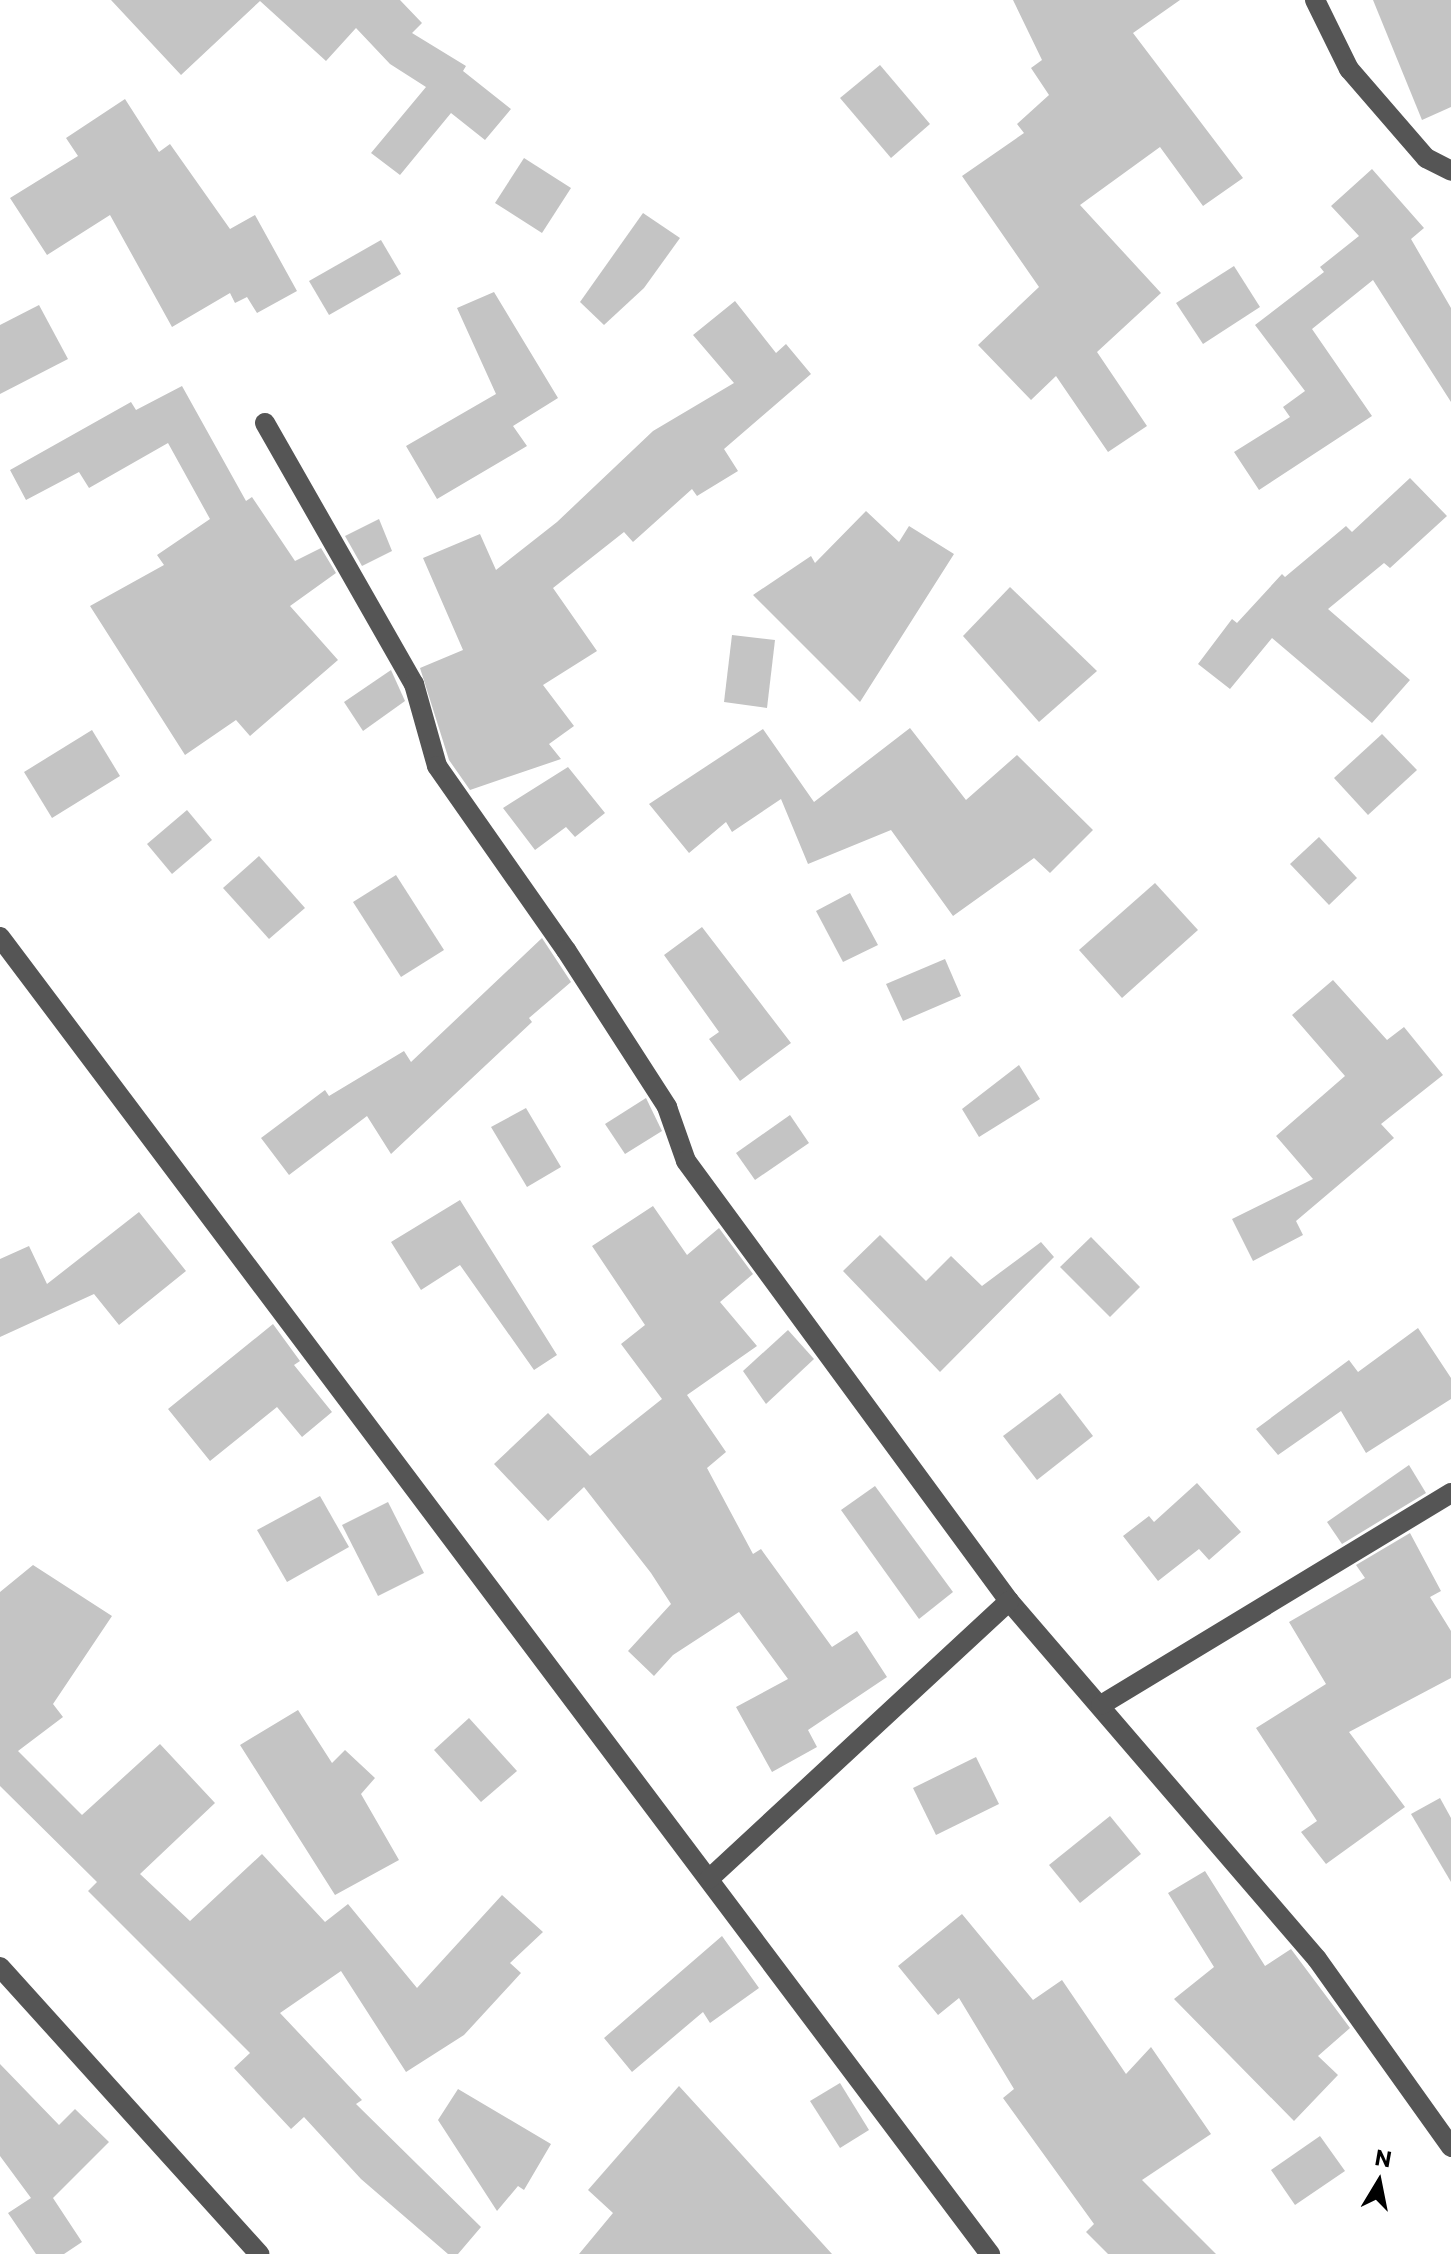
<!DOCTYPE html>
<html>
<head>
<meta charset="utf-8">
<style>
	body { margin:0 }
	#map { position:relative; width:1451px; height:2254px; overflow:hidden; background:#fff; font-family:Commissioner,sans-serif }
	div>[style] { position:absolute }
	.building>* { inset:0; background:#c4c4c4 }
	.minor>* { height:20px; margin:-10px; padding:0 10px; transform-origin:10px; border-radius:10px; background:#555 }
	span { translate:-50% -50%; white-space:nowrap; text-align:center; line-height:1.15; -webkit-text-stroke:6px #fff; paint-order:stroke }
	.north { position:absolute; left:1339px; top:2142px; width:80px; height:80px; -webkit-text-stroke:6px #fff; paint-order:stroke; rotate:10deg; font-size:22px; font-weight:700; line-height:32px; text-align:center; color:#000 }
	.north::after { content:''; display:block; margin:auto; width:28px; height:36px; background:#000; clip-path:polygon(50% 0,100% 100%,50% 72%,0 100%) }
</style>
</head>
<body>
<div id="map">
	<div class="building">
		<div style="clip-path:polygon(111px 0,400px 0,422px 23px,412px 33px,466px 66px,463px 71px,511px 109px,485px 140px,451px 113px,400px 175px,371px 153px,426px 87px,390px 64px,356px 28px,326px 61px,260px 1px,181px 75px)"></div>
		<div style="clip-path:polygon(1013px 0,1180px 0,1133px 33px,1243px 178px,1203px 206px,1160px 147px,1080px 205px,1161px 293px,1097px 352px,1147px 426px,1108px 452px,1056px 376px,1031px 400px,978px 345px,1039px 287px,962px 176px,1024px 133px,1017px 124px,1049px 95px,1031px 68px,1042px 60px)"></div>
		<div style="clip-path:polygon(1373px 0,1451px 0,1451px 107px,1422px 120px)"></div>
		<div style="clip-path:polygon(880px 65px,930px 124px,891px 158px,840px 98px)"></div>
		<div style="clip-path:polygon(125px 99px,159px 152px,170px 144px,230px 229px,255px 215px,297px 291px,257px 313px,247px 297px,235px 303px,230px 293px,172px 327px,110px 215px,47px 255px,10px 198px,78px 156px,66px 138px)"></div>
		<div style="clip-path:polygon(524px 158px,571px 188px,542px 233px,495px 203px)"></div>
		<div style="clip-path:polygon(1372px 169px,1424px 228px,1411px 239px,1451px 308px,1451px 402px,1373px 280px,1312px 329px,1372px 416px,1259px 490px,1234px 452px,1290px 417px,1283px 407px,1305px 391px,1255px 325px,1324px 272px,1320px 267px,1359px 236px,1331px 206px)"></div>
		<div style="clip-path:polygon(643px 213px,680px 238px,644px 288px,604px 325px,580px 302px)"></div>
		<div style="clip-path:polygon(381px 240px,401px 274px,329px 315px,309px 281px)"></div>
		<div style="clip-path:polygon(1234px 266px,1260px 307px,1203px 344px,1176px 303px)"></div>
		<div style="clip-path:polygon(494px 292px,558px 398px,513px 426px,527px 446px,437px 499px,406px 446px,496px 394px,457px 308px)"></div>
		<div style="clip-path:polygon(735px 301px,776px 353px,786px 344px,811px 374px,724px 449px,738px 471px,697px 496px,692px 489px,633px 542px,624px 532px,553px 588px,597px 651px,543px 685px,574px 726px,549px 744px,561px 759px,470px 790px,449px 760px,420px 668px,463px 650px,423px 558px,480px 534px,496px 570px,557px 522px,653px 431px,734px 383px,693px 335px)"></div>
		<div style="clip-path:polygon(39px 305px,68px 359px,0 394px,0 325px)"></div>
		<div style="clip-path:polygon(182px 386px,246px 501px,252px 497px,295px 561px,321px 548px,336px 573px,290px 606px,338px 660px,250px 736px,236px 720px,185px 755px,90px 606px,164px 565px,157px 555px,210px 519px,168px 443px,89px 488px,79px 472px,26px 500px,10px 470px,131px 402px,136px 410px)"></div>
		<div style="clip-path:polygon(1410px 478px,1447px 516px,1390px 568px,1384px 563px,1328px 609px,1410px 680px,1372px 723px,1272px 638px,1230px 689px,1198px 664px,1232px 619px,1237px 623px,1282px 574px,1285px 577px,1346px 526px,1352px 532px)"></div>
		<div style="clip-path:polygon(866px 511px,899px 542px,909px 526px,954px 554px,860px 702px,753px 595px,811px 556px,815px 563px)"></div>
		<div style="clip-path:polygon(379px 519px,392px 551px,362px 566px,345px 536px)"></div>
		<div style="clip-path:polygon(1010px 587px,1097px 671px,1039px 722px,963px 636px)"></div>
		<div style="clip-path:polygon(732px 635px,775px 640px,767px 708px,724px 702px)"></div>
		<div style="clip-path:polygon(391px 670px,405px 701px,363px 731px,344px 702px)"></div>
		<div style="clip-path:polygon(910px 728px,966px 800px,1017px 755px,1093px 830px,1050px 873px,1034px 858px,953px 916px,891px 830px,808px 864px,781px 799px,732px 832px,726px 822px,689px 853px,649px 804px,763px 729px,814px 802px)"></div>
		<div style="clip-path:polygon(92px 730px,120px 776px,52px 818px,24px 772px)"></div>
		<div style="clip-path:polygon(1382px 734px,1417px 770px,1368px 815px,1334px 778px)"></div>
		<div style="clip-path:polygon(568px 767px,605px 813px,575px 837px,566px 827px,535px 850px,503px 808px)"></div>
		<div style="clip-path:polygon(187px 810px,212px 840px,172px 874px,147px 844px)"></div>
		<div style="clip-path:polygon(1319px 837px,1357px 878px,1329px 905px,1290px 864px)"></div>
		<div style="clip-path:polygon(259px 856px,305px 908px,269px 939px,223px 888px)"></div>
		<div style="clip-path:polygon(396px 875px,444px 950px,401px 977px,353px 902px)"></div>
		<div style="clip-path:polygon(1155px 883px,1198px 930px,1122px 998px,1079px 950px)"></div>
		<div style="clip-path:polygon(850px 893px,878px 945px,843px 962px,816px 911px)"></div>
		<div style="clip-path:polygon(702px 927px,791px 1043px,740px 1081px,709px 1039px,719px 1032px,664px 955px)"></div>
		<div style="clip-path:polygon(542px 938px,571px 982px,529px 1018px,532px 1022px,391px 1154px,367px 1116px,289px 1175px,261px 1138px,325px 1090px,329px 1096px,404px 1051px,411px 1062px)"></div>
		<div style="clip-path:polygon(945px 959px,961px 996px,903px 1021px,886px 984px)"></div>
		<div style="clip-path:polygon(1333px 980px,1387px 1040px,1404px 1027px,1443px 1075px,1381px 1124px,1394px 1138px,1296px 1221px,1303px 1235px,1253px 1261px,1232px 1219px,1313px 1179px,1276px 1136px,1345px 1076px,1292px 1015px)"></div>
		<div style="clip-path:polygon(1019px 1065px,1040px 1099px,979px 1137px,962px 1109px)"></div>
		<div style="clip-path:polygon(646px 1098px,662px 1131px,625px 1154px,605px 1124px)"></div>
		<div style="clip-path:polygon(526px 1108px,561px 1167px,527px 1187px,491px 1127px)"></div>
		<div style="clip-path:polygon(790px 1115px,809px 1143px,755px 1180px,736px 1153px)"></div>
		<div style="clip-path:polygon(460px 1200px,557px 1355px,534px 1370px,460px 1265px,421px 1290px,391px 1242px)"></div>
		<div style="clip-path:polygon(653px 1206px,687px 1255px,719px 1228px,753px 1274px,720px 1302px,757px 1346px,687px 1395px,726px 1452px,707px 1468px,753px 1554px,761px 1549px,832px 1647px,857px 1631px,887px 1677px,808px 1730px,817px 1747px,772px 1772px,736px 1707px,788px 1679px,739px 1612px,673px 1655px,654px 1676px,628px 1651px,671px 1604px,651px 1573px,584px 1487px,548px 1521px,494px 1464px,548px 1413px,590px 1456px,662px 1399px,621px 1344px,645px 1325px,592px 1246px)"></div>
		<div style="clip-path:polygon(139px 1212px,186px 1271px,119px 1325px,94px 1294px,0 1337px,0 1259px,29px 1246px,47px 1284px)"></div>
		<div style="clip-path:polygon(880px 1235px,926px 1281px,951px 1256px,982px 1286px,1041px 1242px,1054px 1257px,940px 1372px,843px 1271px)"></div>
		<div style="clip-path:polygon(1091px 1237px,1140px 1287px,1110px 1317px,1060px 1267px)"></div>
		<div style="clip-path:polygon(273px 1324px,300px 1361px,294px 1365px,332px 1412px,302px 1437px,277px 1407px,210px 1461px,168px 1409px)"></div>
		<div style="clip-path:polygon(1418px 1328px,1451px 1378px,1451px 1399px,1366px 1453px,1341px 1411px,1278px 1455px,1256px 1429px,1349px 1360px,1358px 1372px)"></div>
		<div style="clip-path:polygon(788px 1330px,814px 1359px,766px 1404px,743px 1371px)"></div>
		<div style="clip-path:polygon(1060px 1393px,1093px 1436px,1037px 1480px,1003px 1436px)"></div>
		<div style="clip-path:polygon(1409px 1465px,1426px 1493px,1342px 1544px,1327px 1522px)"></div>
		<div style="clip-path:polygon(1197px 1483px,1241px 1532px,1209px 1560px,1199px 1549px,1158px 1581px,1123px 1536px,1149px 1516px,1154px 1522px)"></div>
		<div style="clip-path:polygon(875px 1486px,953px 1592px,919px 1619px,841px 1510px)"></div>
		<div style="clip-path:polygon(320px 1496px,349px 1547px,287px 1582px,257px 1530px)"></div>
		<div style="clip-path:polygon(388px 1502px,424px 1573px,378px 1596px,342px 1525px)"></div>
		<div style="clip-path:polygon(1410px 1533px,1441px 1591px,1430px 1597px,1451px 1631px,1451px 1678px,1349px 1732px,1405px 1807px,1326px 1864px,1301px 1832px,1317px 1821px,1256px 1728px,1326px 1684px,1289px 1622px,1365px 1578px,1356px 1565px)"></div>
		<div style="clip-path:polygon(33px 1565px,112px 1616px,53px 1704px,63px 1717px,18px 1751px,82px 1815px,160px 1744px,215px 1803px,140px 1874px,190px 1921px,262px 1854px,325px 1922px,348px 1904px,417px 1988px,502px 1895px,543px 1932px,510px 1963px,521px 1973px,464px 2035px,406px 2072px,341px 1971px,280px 2013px,362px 2100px,356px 2104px,481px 2227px,458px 2254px,448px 2254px,361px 2179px,304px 2117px,291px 2129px,234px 2068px,250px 2053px,88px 1891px,97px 1882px,0 1786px,0 1592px)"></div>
		<div style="clip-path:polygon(298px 1710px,332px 1763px,345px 1750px,375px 1778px,361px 1794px,399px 1860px,335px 1895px,240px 1745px)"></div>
		<div style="clip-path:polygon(469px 1718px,517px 1771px,481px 1802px,434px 1750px)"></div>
		<div style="clip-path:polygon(976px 1757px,999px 1804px,936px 1835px,913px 1788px)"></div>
		<div style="clip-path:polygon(1440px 1798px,1451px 1818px,1451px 1882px,1411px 1814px)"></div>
		<div style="clip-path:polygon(1110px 1816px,1141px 1854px,1080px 1903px,1049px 1865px)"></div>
		<div style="clip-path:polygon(1205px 1871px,1265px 1966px,1291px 1949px,1350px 2028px,1318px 2056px,1338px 2075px,1294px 2121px,1174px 1999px,1214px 1967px,1168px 1893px)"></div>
		<div style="clip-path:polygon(962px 1914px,1033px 2000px,1062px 1980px,1126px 2074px,1151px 2047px,1211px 2134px,1142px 2180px,1216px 2254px,1108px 2254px,1086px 2232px,1094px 2224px,1003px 2098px,1014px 2089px,959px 1998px,938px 2015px,898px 1966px)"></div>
		<div style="clip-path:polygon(722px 1936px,759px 1988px,710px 2023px,703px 2012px,632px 2072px,604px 2038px)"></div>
		<div style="clip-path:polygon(0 2064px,59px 2125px,75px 2109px,109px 2142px,53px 2198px,82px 2242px,64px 2254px,36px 2254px,8px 2213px,31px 2198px,0 2156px)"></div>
		<div style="clip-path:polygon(840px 2083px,869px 2130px,840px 2148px,810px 2101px)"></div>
		<div style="clip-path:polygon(679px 2086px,732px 2144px,832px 2254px,579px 2254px,613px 2213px,588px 2190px)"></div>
		<div style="clip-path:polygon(458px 2089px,551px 2144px,524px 2190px,518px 2186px,497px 2211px,438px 2120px)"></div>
		<div style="clip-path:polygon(1320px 2136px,1345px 2171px,1295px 2205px,1271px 2170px)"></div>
	</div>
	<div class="minor">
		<div style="left:1315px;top:0;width:77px;rotate:63.8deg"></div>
		<div style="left:1349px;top:69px;width:118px;rotate:49.1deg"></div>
		<div style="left:1426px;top:158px;width:28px;rotate:27deg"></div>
		<div style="left:265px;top:423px;width:301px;rotate:60.3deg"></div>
		<div style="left:414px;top:684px;width:85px;rotate:74.3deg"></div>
		<div style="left:437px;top:766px;width:225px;rotate:55deg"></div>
		<div style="left:566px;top:950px;width:187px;rotate:57.2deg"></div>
		<div style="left:667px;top:1107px;width:57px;rotate:70.6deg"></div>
		<div style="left:686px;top:1161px;width:546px;rotate:53.72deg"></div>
		<div style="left:1009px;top:1601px;width:472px;rotate:49.3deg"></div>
		<div style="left:1317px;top:1959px;width:231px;rotate:54.5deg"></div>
		<div style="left:0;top:937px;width:1648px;rotate:53.07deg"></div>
		<div style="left:1101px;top:1705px;width:409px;rotate:-31.2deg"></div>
		<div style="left:709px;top:1879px;width:409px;rotate:-42.8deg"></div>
		<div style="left:0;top:1967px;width:387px;rotate:47.9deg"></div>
	</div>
	<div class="north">N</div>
</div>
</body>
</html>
